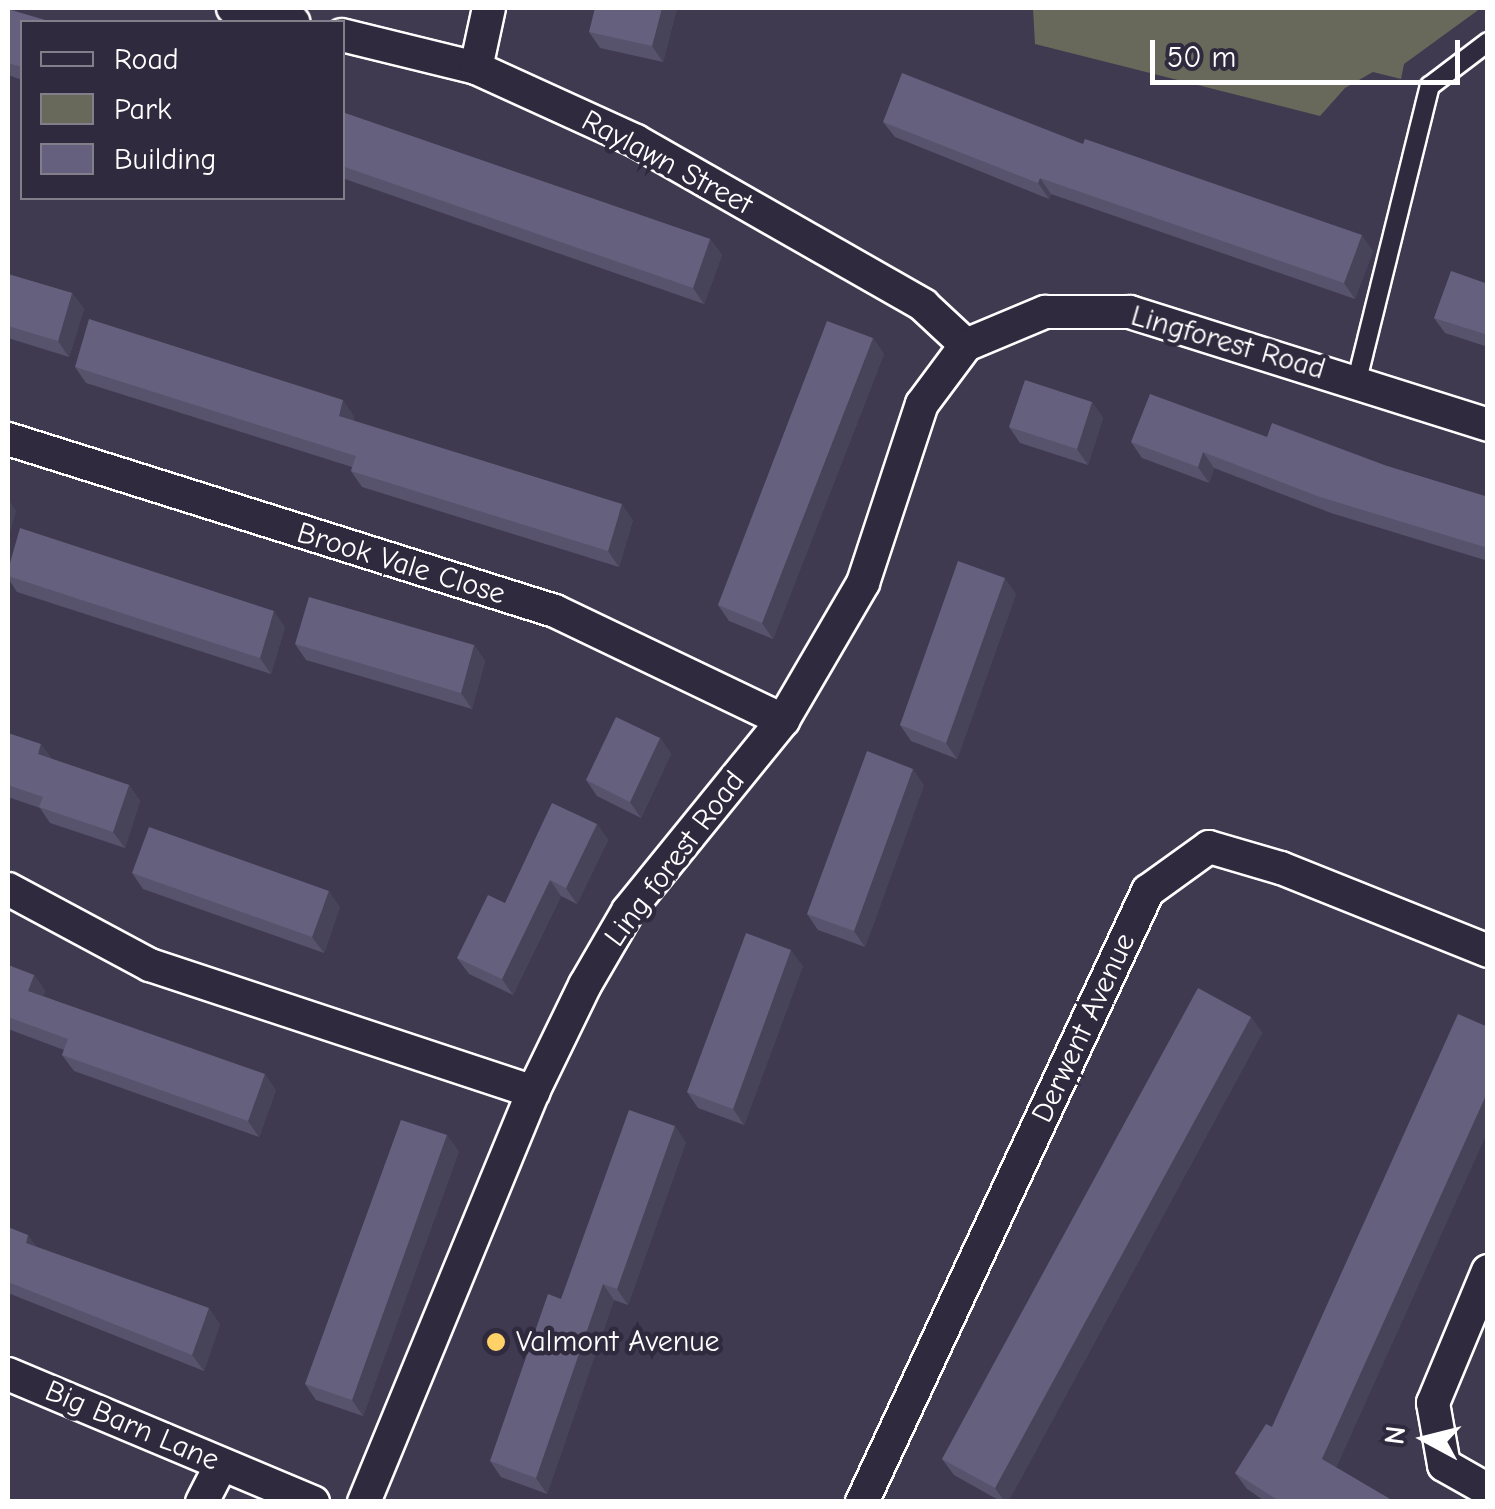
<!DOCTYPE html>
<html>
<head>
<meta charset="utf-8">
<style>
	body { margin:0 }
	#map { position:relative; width:1495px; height:1509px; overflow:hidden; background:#3f3a50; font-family:"Comic Neue",sans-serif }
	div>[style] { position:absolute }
	.green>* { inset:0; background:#68695a }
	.roads { filter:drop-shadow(2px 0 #fff) drop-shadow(-2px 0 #fff) drop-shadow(0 2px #fff) drop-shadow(0 -2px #fff) }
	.lane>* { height:18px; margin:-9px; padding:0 9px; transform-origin:9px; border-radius:9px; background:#2f2a3d }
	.street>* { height:32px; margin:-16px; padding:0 16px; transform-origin:16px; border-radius:16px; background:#2f2a3d }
	.wall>* { inset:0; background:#57536c }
	.shaded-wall>* { inset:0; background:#474358 }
	.building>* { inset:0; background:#65607e }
	.dots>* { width:28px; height:28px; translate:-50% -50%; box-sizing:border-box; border:5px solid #2f2a3d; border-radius:50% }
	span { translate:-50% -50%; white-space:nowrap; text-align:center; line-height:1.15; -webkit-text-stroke:9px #2f2a3d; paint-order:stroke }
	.street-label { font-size:30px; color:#fff }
	.poi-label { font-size:30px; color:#fff }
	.left { translate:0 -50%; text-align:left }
	.frame { position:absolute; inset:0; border:10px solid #fff; pointer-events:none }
	.legend { position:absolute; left:20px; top:20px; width:325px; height:180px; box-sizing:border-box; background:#2f2a3d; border:2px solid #827f8b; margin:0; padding:12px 18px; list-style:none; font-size:30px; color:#fff }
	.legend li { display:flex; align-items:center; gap:20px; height:50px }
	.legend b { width:50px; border:2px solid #827f8b }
	.north { position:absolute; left:1375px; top:1389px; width:100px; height:100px; -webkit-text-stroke:8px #2f2a3d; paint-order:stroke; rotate:277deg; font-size:28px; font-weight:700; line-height:40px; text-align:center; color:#fff }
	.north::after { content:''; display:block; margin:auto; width:35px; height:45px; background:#fff; clip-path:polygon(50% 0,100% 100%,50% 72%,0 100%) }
	.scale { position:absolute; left:1150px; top:40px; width:310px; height:45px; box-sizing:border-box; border:5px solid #fff; border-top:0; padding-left:12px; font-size:30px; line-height:35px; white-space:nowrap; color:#fff; -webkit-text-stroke:8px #2f2a3d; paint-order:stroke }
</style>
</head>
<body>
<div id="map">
	<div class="green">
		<div style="clip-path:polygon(1033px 8px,1481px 8px,1404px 64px,1401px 79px,1373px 72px,1345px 88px,1320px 116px,1035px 44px)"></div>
	</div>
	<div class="roads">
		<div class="lane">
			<div style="left:1357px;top:380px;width:303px;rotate:-76.1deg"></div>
			<div style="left:1430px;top:86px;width:73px;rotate:-37.2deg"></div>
		</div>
		<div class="street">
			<div style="left:233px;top:8px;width:62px;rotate:13.1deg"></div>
			<div style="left:342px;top:35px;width:138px;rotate:13.8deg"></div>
			<div style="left:476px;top:68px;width:176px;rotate:24.5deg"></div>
			<div style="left:636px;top:141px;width:331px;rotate:29.7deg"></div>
			<div style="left:923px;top:305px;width:59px;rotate:42.9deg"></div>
			<div style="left:476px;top:68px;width:61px;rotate:-77.8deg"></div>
			<div style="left:966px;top:345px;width:86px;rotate:-22.7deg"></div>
			<div style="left:1045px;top:312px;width:85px"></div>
			<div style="left:1130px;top:312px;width:375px;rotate:17.5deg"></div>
			<div style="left:8px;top:439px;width:573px;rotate:17.46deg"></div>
			<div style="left:555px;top:611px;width:253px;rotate:25.6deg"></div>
			<div style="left:8px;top:889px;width:161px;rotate:28.2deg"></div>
			<div style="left:150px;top:965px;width:404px;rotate:18.3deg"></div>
			<div style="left:1488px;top:1271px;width:143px;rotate:112.6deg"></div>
			<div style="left:1433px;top:1403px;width:63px;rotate:79.9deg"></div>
			<div style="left:1444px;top:1465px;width:51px;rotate:29.6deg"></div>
			<div style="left:8px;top:1374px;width:331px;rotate:22.8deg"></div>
			<div style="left:202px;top:1502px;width:42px;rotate:-62.8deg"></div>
			<div style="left:364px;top:1502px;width:443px;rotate:-67.6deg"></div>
			<div style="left:533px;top:1092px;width:119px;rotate:-64.1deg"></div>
			<div style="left:585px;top:985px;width:86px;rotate:-59.8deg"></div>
			<div style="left:628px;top:911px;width:246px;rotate:-50.9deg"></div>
			<div style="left:783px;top:720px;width:159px;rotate:-59.7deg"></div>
			<div style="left:863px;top:583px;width:188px;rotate:-71.8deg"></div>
			<div style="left:922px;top:404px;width:74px;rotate:-53.3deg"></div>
			<div style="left:862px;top:1502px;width:675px;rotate:-64.92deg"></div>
			<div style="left:1148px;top:891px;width:75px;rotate:-35.8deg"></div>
			<div style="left:1209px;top:847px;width:75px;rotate:16.3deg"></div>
			<div style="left:1281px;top:868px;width:223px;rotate:21.8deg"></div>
		</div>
	</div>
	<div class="wall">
		<div style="clip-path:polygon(677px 8px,663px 62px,600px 48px,589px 32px)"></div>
		<div style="clip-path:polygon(8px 9px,22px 22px,22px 80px,8px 75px)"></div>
		<div style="clip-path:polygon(342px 112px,710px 239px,722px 255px,704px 304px,342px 178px)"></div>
		<div style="clip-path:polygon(883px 122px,1083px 144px,1373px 251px,1355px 299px,1051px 194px,1049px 199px,895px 137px)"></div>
		<div style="clip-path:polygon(8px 274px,72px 293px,84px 309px,69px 357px,8px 338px)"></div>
		<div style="clip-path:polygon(1488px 284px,1488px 347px,1445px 333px,1434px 318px)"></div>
		<div style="clip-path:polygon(873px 338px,884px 354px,773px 639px,729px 621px,718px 605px)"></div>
		<div style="clip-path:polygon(75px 367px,354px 416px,353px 421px,633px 520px,619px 567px,362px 487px,351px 471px,352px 467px,86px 383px)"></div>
		<div style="clip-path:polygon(1092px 402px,1103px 418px,1088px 465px,1020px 443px,1009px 427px)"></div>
		<div style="clip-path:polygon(1267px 437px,1387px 466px,1488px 497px,1488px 561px,1331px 513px,1214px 468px,1209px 483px,1142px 458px,1131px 442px)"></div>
		<div style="clip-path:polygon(8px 570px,285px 627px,271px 674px,17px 592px,8px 578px)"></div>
		<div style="clip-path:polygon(1016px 594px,957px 759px,911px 741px,900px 725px)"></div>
		<div style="clip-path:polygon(295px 644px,474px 645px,485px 661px,472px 709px,306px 660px)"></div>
		<div style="clip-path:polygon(8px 733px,51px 759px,129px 785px,140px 801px,125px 848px,50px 823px,40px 808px,8px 797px)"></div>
		<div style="clip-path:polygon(660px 738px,671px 754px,641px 818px,597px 796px,586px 780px)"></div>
		<div style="clip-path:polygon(924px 785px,865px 947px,818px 930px,807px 914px)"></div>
		<div style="clip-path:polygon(597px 824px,608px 840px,577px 904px,561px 896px,513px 995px,469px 974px,457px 958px,505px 903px)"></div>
		<div style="clip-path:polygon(132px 873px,340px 907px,324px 953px,143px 889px)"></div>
		<div style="clip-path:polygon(8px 965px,34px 975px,45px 991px,43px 996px,276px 1090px,259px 1137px,74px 1071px,62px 1055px,64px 1050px,8px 1029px)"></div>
		<div style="clip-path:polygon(803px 966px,744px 1125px,698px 1108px,687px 1092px)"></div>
		<div style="clip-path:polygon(1251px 1017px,1262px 1033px,1008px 1502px,1002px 1502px,954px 1475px,942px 1459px)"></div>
		<div style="clip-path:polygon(686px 1142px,628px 1305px,614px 1300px,547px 1494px,501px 1477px,490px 1461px,561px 1299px)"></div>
		<div style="clip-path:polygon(459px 1151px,363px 1416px,316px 1400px,305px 1384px)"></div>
		<div style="clip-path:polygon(8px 1227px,37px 1247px,220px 1324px,204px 1371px,8px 1293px)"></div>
		<div style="clip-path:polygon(1337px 1468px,1395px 1502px,1266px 1502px,1247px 1489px,1235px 1473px)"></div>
	</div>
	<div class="shaded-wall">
		<div style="clip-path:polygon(662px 8px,677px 8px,663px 62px,652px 46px)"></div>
		<div style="clip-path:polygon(1040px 178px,1051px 194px,1049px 199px,1038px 183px)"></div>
		<div style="clip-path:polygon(1362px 235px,1373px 251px,1355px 299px,1344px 283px)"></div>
		<div style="clip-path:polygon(710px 239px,722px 255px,704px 304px,693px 288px)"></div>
		<div style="clip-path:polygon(72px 293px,84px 309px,69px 357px,58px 341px)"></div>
		<div style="clip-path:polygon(873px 338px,884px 354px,773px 639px,762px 623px)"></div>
		<div style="clip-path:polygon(343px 400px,354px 416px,350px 432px,339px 416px)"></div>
		<div style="clip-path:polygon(1092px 402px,1103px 418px,1088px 465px,1077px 449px)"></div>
		<div style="clip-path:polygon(1203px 452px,1214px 468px,1209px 483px,1198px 467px)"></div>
		<div style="clip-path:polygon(8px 498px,16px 511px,8px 541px)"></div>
		<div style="clip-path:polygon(622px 504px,633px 520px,619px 567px,608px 551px)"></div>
		<div style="clip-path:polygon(1005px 578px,1016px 594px,957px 759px,946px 743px)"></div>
		<div style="clip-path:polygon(274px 611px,285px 627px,271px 674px,260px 658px)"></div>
		<div style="clip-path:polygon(474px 645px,485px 661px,472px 709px,461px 693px)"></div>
		<div style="clip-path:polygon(660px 738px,671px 754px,641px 818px,630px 802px)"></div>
		<div style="clip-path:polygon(41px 744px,53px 760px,38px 754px)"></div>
		<div style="clip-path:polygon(913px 769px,924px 785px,865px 947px,854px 931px)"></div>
		<div style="clip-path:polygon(129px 785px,140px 801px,125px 848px,113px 832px)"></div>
		<div style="clip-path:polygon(597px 824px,608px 840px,577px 904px,566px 888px)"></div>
		<div style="clip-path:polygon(550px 880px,561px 896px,513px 995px,502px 979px)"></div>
		<div style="clip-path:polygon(329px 891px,340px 907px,324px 953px,312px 937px)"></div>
		<div style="clip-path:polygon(791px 950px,803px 966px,744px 1125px,733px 1109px)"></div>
		<div style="clip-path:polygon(34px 975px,45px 991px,39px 1007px,28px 991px)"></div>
		<div style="clip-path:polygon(1251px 1017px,1262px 1033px,1008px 1502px,1005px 1502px,995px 1488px)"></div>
		<div style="clip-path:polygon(265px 1074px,276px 1090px,259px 1137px,248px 1121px)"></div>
		<div style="clip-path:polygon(1488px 1091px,1488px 1131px,1333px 1475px,1322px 1459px)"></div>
		<div style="clip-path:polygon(675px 1126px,686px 1142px,628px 1305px,617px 1289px)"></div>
		<div style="clip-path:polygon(447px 1135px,459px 1151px,363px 1416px,352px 1400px)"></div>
		<div style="clip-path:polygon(28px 1235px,40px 1251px,26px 1243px)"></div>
		<div style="clip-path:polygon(603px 1284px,614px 1300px,547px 1494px,536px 1478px)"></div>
		<div style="clip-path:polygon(209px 1308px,220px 1324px,204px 1371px,192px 1355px)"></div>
	</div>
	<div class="building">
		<div style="clip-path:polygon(595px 8px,662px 8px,652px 46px,589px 32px)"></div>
		<div style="clip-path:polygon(8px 9px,52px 22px,22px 22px,22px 67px,8px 63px)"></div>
		<div style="clip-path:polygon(902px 73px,1083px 144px,1085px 139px,1362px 235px,1344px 283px,1040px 178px,1038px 183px,883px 122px)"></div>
		<div style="clip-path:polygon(342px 112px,710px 239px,693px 288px,342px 166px)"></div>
		<div style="clip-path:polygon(1451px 271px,1488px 284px,1488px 335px,1434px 318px)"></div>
		<div style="clip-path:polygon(8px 274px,72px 293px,58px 341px,8px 326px)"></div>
		<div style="clip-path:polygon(89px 319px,343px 400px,339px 416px,622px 504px,608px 551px,351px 471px,356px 456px,75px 367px)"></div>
		<div style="clip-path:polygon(827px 321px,873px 338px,762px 623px,718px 605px)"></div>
		<div style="clip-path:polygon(1025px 380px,1092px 402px,1077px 449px,1009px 427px)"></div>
		<div style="clip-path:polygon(1150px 394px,1267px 437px,1272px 423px,1387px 466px,1488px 497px,1488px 548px,1320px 497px,1203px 452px,1198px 467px,1131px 442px)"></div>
		<div style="clip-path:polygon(20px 528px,274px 611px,260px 658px,8px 576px,8px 570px)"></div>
		<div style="clip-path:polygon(958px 561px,1005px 578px,946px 743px,900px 725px)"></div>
		<div style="clip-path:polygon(309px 597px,474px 645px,461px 693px,295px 644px)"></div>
		<div style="clip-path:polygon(616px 717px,660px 738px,630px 802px,586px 780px)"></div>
		<div style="clip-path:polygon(8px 733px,41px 744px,38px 754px,129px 785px,113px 832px,39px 807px,43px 797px,8px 785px)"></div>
		<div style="clip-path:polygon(867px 751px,913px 769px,854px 931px,807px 914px)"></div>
		<div style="clip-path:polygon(552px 803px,597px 824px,566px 888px,550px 880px,502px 979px,457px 958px,488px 895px,505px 903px)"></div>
		<div style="clip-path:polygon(149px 827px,329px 891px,312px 937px,132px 873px)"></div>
		<div style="clip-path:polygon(746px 933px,791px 950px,733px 1109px,687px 1092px)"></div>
		<div style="clip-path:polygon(8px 965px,34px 975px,28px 991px,265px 1074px,248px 1121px,62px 1055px,68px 1039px,8px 1017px)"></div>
		<div style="clip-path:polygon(1198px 988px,1251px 1017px,995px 1488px,942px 1459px)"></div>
		<div style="clip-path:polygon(1458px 1014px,1488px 1027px,1488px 1091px,1322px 1459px,1395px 1502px,1281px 1502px,1235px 1473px,1266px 1424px,1272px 1427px)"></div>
		<div style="clip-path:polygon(629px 1110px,675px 1126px,617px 1289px,603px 1284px,536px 1478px,490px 1461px,548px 1294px,561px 1299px)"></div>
		<div style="clip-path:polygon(401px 1120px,447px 1135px,352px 1400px,305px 1384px)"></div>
		<div style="clip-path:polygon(8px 1227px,28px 1235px,26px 1243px,209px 1308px,192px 1355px,8px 1282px)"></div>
	</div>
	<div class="dots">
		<div style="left:496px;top:1342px;background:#ffd166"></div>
	</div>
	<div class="street-label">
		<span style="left:667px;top:163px;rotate:28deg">Raylawn Street</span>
		<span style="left:1228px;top:343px;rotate:16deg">Lingforest Road</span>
		<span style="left:401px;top:564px;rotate:17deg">Brook Vale Close</span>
		<span style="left:675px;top:859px;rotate:-53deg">Ling forest Road</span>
		<span style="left:1084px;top:1028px;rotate:-65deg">Derwent Avenue</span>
		<span style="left:132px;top:1426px;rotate:23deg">Big Barn Lane</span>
	</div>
	<div class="poi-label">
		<span class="left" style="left:516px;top:1342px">Valmont Avenue</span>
	</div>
	<div class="frame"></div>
	<ul class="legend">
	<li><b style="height:12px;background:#2f2a3d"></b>Road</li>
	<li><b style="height:28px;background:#68695a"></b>Park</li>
	<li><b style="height:28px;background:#65607e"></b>Building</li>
	</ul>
	<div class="north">N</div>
	<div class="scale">50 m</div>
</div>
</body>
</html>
